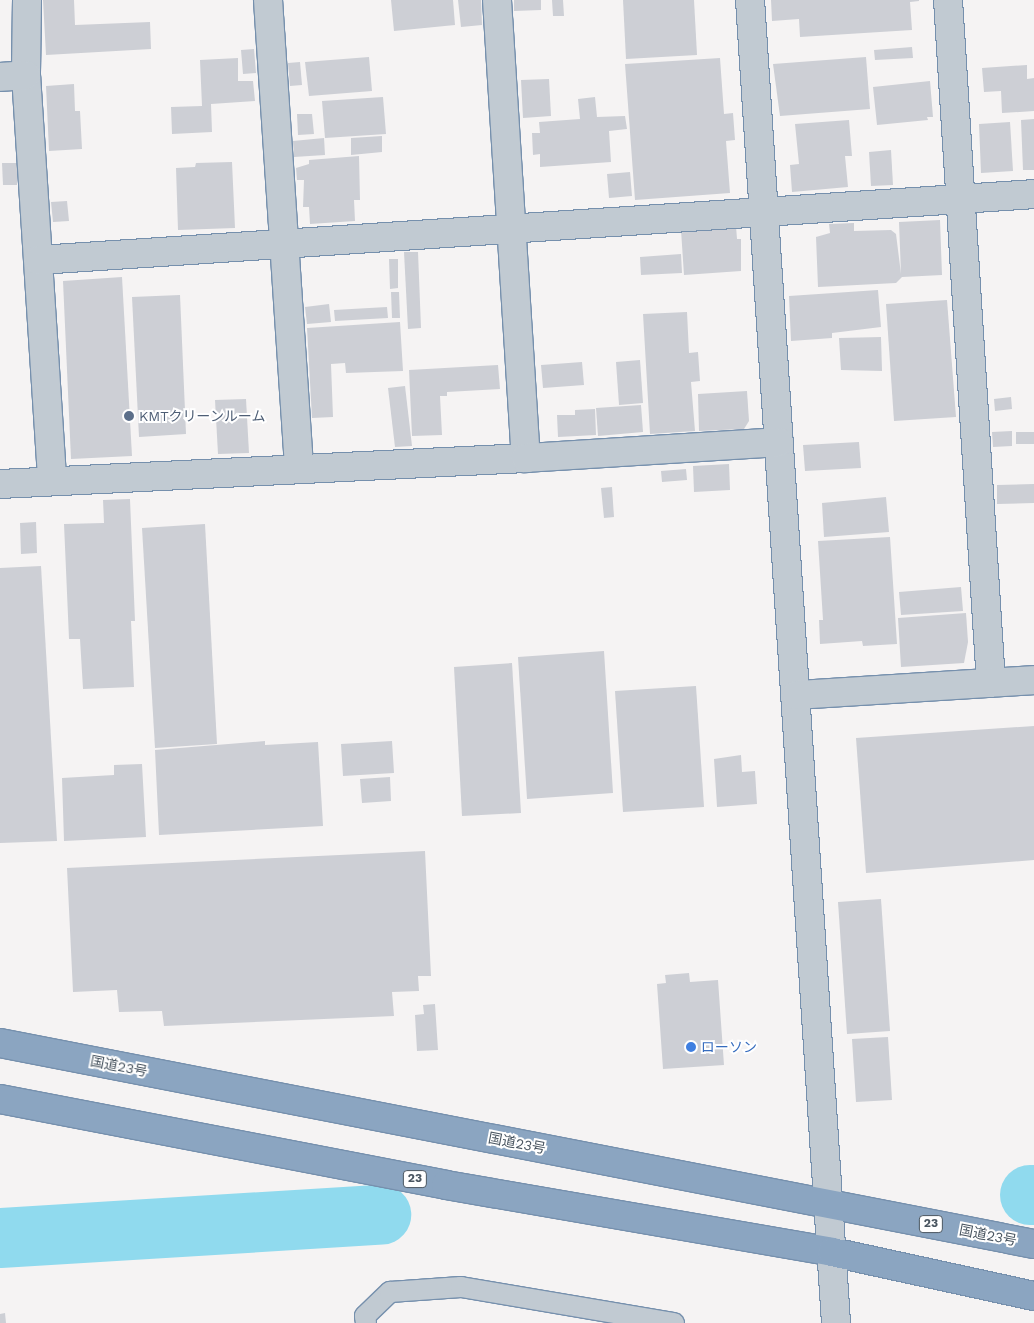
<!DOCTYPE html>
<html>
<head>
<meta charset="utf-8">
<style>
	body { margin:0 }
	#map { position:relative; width:1034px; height:1323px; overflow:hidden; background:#f5f3f3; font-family:"Work Sans","Noto Sans JP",sans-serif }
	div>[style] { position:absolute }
	.river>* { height:60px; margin:-30px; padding:0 30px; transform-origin:30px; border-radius:30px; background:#90daee }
	.building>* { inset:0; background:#cdcfd5 }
	.roads { filter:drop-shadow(1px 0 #7690ad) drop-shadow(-1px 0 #7690ad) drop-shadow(0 1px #7690ad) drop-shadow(0 -1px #7690ad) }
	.lane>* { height:20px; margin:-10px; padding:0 10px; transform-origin:10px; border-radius:10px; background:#c1cad2 }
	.street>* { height:28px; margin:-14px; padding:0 14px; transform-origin:14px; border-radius:14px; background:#c1cad2 }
	.highway>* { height:28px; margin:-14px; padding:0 14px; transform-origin:14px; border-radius:14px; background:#8ba5c1 }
	.dots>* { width:14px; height:14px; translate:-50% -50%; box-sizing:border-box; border:2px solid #fff; border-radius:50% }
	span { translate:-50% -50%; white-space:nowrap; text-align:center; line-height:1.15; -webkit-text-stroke:4px #fff; paint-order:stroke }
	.shield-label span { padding:1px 4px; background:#fff; border:1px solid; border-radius:4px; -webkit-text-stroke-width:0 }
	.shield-label { font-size:12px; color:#4a5661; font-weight:700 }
	.service-label { font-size:14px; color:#4e5e75 }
	.left { translate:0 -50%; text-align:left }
	.shop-label { font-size:14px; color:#366cbe }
	.street-label { font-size:14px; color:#4a5661 }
</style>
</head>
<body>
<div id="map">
	<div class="river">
		<div style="left:1030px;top:1195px;width:4px"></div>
		<div style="left:0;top:1238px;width:382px;rotate:-3.5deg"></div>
	</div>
	<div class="building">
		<div style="clip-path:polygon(43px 0,74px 0,75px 25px,150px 22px,151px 49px,46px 55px)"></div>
		<div style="clip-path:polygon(391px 0,453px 0,455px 25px,394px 31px)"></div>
		<div style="clip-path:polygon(458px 0,481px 0,482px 25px,461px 27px)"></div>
		<div style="clip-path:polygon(514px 0,541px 0,541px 10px,514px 11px)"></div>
		<div style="clip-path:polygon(552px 0,563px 0,564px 16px,553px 16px)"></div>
		<div style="clip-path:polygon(623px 0,694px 0,697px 55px,626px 59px)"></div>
		<div style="clip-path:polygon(771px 0,919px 0,919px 1px,910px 2px,912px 30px,800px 37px,799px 19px,772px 21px)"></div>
		<div style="clip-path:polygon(912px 47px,913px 58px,875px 60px,874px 50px)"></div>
		<div style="clip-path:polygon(254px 49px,256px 73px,243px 74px,241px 50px)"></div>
		<div style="clip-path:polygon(369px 57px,372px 91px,309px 96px,305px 62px)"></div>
		<div style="clip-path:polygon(866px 57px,870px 109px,780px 116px,773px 64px)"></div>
		<div style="clip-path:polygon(238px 58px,238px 81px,253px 81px,255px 101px,211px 104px,212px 132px,172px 134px,171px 107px,202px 106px,200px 60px)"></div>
		<div style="clip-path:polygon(720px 58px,724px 114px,733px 113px,735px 140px,726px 141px,730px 193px,635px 200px,625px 64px)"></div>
		<div style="clip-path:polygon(300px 62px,302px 85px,290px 86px,288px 63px)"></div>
		<div style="clip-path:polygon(1027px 65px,1027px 79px,1034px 78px,1034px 111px,1002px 113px,1001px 91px,984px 92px,982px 68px)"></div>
		<div style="clip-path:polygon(549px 79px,551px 116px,523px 118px,521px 80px)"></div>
		<div style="clip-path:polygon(930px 81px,933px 117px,927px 117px,928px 120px,877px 125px,873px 87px)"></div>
		<div style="clip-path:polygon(74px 84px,75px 111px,80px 111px,82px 149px,49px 151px,46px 86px)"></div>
		<div style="clip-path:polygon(383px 97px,386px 134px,325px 138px,322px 101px)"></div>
		<div style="clip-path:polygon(595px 97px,597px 117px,625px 116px,627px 129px,609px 131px,611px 162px,540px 167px,540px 154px,533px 155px,532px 133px,540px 133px,539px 122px,580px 119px,578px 99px)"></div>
		<div style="clip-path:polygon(297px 114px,312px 114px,314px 134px,298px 135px)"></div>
		<div style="clip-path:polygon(1034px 119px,1034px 170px,1023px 170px,1021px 120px)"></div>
		<div style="clip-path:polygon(849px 120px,852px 156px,845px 156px,848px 187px,792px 192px,790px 165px,799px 164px,795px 124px)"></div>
		<div style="clip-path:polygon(1010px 122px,1013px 171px,981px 173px,979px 124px)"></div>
		<div style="clip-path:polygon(382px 136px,382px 152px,351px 155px,351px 138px)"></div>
		<div style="clip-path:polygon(324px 138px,325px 155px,294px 157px,293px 141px)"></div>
		<div style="clip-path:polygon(891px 150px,893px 185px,871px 186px,869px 152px)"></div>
		<div style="clip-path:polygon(359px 156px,360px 200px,354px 200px,355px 221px,310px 224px,309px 207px,303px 207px,304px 180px,297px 180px,296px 168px,309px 164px,309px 160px)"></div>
		<div style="clip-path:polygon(232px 162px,235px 228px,178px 230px,176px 168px,195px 167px,196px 163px)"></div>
		<div style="clip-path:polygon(2px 163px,17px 163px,17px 185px,3px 185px)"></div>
		<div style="clip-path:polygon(630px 172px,632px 196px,609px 198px,607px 174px)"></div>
		<div style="clip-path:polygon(67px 201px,69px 221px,53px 222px,51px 202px)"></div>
		<div style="clip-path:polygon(940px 220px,942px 275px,902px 277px,896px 283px,818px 287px,816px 237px,830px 233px,829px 224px,854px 223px,854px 231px,891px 230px,896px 234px,901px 274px,899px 222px)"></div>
		<div style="clip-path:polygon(736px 226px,737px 239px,741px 239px,741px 271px,684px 275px,681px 230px)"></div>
		<div style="clip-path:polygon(404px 252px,418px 252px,421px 328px,408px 329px)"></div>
		<div style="clip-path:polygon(681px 254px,682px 273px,641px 275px,640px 257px)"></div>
		<div style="clip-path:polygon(389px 259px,398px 259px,398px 288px,390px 289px)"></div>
		<div style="clip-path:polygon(122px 277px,132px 456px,71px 459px,63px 281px)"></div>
		<div style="clip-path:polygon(878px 290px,881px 327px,832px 333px,832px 338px,791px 341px,789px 296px)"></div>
		<div style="clip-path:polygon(391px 292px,399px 292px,400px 318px,392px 318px)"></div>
		<div style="clip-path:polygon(180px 295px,186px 434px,139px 437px,132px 297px)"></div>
		<div style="clip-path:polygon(947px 300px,956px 417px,894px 421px,886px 304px)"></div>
		<div style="clip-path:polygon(329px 304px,331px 322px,307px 324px,305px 307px)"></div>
		<div style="clip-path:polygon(387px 307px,388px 318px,335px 321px,334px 310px)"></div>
		<div style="clip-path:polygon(687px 312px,689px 353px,698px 352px,700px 381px,691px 382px,695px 431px,650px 434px,643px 314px)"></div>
		<div style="clip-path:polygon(400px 322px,403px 371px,346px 373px,345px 363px,331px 364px,333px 417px,312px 418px,307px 328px)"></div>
		<div style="clip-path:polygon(881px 337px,882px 371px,841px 370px,839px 338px)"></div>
		<div style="clip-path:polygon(640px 360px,643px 403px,619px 405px,616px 362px)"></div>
		<div style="clip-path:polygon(582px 362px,584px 385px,543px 388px,541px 365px)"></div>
		<div style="clip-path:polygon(498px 365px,500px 389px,447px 392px,447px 396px,440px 396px,442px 435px,412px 436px,409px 370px)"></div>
		<div style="clip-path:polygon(405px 386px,412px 446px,395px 447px,388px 388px)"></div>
		<div style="clip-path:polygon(747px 391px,749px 421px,744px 429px,699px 431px,698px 394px)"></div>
		<div style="clip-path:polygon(1011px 397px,1012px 409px,995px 411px,994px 399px)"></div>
		<div style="clip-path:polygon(246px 399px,249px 453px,218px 454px,215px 400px)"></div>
		<div style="clip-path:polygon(641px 405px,643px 432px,598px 436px,596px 408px)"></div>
		<div style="clip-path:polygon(595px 409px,596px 435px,558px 437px,557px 415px,575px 415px,575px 410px)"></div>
		<div style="clip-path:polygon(1012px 431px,1012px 446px,993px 447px,992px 432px)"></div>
		<div style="clip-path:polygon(1016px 432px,1034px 432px,1034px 444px,1016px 444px)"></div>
		<div style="clip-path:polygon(859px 442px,861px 468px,805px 471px,803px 445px)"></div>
		<div style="clip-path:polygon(729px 464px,730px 490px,694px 492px,693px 466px)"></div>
		<div style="clip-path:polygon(686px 469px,687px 480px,662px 482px,661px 471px)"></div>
		<div style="clip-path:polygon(1034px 484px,1034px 503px,997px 504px,997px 485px)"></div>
		<div style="clip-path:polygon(612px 487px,614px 517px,604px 518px,601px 488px)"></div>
		<div style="clip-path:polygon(886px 497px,889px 532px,824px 537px,822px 503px)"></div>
		<div style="clip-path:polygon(130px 499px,135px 621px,131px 621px,134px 687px,83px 689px,80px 639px,69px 639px,64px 524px,104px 523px,103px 500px)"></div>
		<div style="clip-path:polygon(36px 522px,37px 553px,21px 554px,20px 523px)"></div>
		<div style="clip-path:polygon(205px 524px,217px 744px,155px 748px,142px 528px)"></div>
		<div style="clip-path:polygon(890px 537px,897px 644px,863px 646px,862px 641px,820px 644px,819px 620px,823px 620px,818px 541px)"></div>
		<div style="clip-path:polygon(41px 566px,57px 841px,0 843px,0 568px)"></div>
		<div style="clip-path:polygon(961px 587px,963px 611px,901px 615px,899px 592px)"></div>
		<div style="clip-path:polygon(966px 613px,968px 642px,964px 663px,901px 667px,898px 618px)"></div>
		<div style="clip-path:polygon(604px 651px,613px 793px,527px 799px,518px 657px)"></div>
		<div style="clip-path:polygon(512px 663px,521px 813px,462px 816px,454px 667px)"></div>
		<div style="clip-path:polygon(696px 686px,704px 807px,623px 812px,615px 691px)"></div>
		<div style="clip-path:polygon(1034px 726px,1034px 860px,866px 873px,856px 738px)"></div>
		<div style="clip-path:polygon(265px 741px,265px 745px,318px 742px,323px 826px,159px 835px,155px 750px)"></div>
		<div style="clip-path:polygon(392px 741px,394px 773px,343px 776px,341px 744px)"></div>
		<div style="clip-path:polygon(741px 755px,742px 772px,755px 771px,757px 804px,717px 807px,714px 759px)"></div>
		<div style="clip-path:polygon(142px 764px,146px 837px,64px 841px,62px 778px,114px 775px,114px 765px)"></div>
		<div style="clip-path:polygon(390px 777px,391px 801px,362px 803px,360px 779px)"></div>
		<div style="clip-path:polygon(425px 851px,431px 976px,418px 976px,419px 991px,392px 992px,394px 1016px,164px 1026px,162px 1011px,119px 1012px,117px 990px,73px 992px,67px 868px)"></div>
		<div style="clip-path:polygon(881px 899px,890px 1031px,847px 1034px,838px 902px)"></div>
		<div style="clip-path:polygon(689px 973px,690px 982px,718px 980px,724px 1065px,663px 1069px,657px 984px,666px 983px,665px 975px)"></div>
		<div style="clip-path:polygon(435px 1004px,438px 1050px,417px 1051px,415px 1015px,424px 1014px,423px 1005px)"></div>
		<div style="clip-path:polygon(888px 1037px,892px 1100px,856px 1102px,852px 1039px)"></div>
		<div style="clip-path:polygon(5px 1313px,6px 1323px,0 1323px,0 1314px)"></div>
	</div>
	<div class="roads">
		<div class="lane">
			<div style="left:366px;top:1323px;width:7px;rotate:-98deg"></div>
			<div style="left:365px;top:1316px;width:35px;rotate:-44deg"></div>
			<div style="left:390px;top:1292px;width:71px;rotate:-4deg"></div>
			<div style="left:461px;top:1287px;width:216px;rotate:9.6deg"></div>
		</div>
		<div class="street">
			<div style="left:27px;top:0;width:75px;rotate:90.8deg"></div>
			<div style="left:26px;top:75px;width:406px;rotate:86.3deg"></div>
			<div style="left:268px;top:0;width:469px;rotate:86.2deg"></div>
			<div style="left:497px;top:0;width:459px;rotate:86.4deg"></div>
			<div style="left:750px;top:0;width:1326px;rotate:86.28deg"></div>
			<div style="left:948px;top:0;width:684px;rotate:86.4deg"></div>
			<div style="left:0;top:77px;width:26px;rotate:-4deg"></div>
			<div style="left:39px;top:260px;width:997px;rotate:-3.79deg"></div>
			<div style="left:0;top:484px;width:527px;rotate:-2.83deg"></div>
			<div style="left:526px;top:458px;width:253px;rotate:-3.6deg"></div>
			<div style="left:797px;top:695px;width:237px;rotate:-3.6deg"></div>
		</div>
		<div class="highway">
			<div style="left:0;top:1043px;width:1053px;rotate:11deg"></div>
			<div style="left:0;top:1099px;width:454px;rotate:10.9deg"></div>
			<div style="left:446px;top:1185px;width:392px;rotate:9.8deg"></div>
			<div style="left:832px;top:1252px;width:207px;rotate:12.3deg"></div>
		</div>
	</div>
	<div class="dots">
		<div style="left:129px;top:416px;background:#5c6f8a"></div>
		<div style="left:691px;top:1047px;background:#3f7fe0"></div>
	</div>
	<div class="shield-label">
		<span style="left:415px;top:1179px">23</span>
		<span style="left:931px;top:1224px">23</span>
	</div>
	<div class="service-label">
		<span class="left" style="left:139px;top:416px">KMTクリーンルーム</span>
	</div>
	<div class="shop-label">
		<span class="left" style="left:701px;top:1047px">ローソン</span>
	</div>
	<div class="street-label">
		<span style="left:119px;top:1066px;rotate:11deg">国道23号</span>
		<span style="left:517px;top:1143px;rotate:11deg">国道23号</span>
		<span style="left:988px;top:1235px;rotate:11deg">国道23号</span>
	</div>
</div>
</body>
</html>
